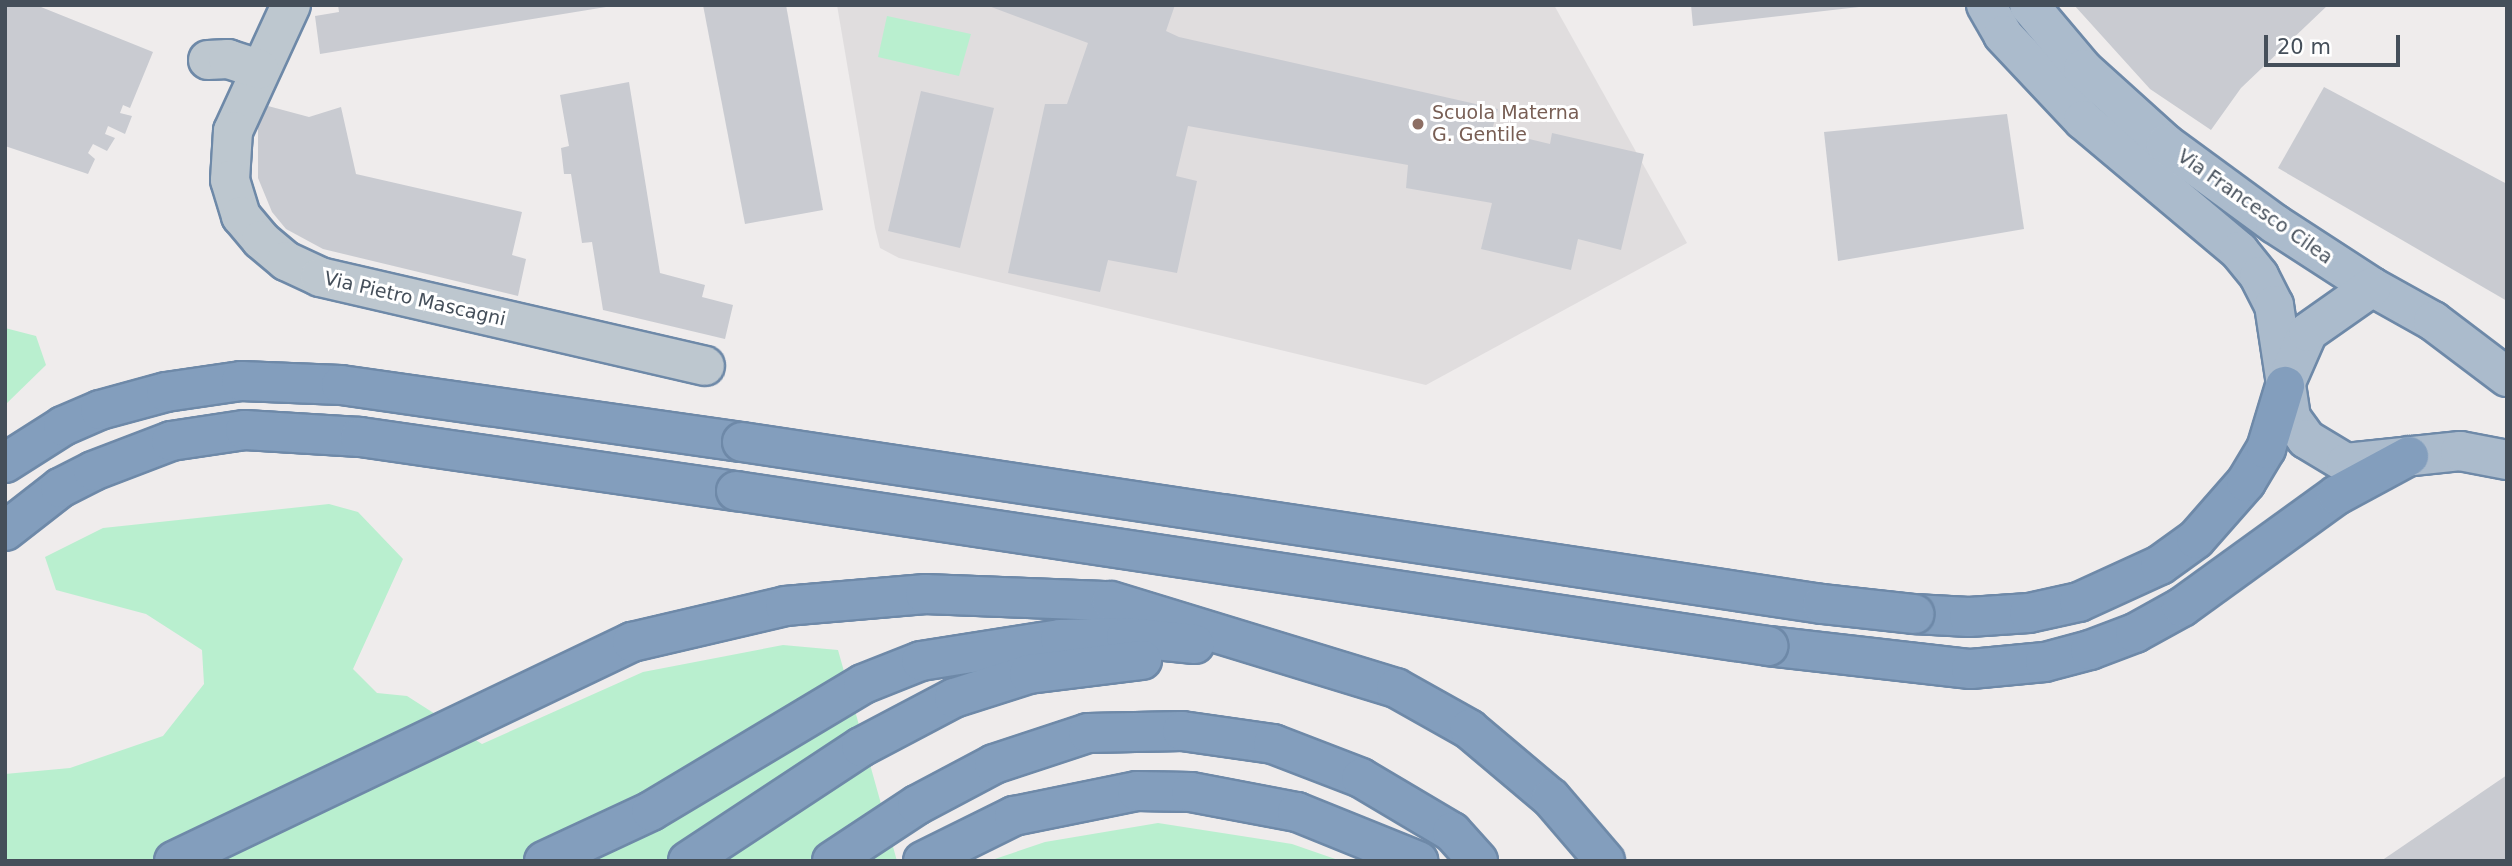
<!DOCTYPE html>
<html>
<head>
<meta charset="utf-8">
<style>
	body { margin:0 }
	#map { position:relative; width:2512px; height:866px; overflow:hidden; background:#efecec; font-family:"DejaVu Sans",sans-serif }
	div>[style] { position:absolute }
	.education>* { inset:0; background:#e0ddde }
	.green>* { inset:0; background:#b9efcf }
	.building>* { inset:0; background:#c9cbd1 }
	.roads { filter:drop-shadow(2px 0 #6e89a8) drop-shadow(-2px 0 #6e89a8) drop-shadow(0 2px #6e89a8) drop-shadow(0 -2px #6e89a8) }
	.minor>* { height:38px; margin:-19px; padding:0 19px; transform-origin:19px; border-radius:19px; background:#bdc7cf }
	.major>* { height:38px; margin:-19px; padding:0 19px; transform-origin:19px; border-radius:19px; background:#abbbcc }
	.highway>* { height:38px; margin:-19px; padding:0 19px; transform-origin:19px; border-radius:19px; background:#839ebd }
	.bridges { filter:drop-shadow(2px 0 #6e89a8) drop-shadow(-2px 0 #6e89a8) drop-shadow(0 2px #6e89a8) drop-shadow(0 -2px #6e89a8) }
	.highway-bridge>* { height:38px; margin:-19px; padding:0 19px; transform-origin:19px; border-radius:19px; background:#839ebd }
	.dots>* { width:19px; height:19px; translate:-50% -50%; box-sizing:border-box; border:4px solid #fff; border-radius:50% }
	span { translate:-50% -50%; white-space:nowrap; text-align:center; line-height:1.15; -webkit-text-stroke:6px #fff; paint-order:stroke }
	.education-label { font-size:19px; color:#785e54 }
	.left { translate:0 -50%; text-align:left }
	.street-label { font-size:19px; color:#454f5a }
	.frame { position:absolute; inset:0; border:7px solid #454f5a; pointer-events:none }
	.scale { position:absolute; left:2264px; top:35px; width:136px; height:32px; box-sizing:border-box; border:4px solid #454f5a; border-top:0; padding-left:9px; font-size:21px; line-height:24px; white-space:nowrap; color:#454f5a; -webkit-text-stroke:5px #fff; paint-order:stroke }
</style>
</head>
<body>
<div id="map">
	<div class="education">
		<div style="clip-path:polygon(837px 5px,1554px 5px,1687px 243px,1426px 385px,899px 258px,880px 248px,875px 228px)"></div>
	</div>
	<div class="green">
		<div style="clip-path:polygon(887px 16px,971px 34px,959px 76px,878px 57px)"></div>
		<div style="clip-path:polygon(5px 328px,36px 336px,46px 365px,5px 405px)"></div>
		<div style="clip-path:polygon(329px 504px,358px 512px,403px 559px,353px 669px,377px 693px,407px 696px,482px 744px,643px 672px,783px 645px,838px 650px,897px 861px,5px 861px,5px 774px,70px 768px,163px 736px,204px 684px,202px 650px,146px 614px,56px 590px,45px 557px,103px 528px)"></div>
		<div style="clip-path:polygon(1158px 823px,1292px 844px,1341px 861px,989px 861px,1045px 842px)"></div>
	</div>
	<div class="building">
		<div style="clip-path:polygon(5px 5px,36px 5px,153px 52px,130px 108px,123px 105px,120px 113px,132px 116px,125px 134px,108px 126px,105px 134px,115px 138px,107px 151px,93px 144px,88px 153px,95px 159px,88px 174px,5px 146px)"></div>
		<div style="clip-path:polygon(338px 5px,606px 5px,606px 7px,320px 54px,315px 16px,339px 12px)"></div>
		<div style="clip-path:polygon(703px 5px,786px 5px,823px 210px,745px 224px)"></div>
		<div style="clip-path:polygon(986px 5px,1175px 5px,1166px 31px,1179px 37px,1498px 109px,1492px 130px,1550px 144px,1552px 133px,1644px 154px,1621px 250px,1578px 239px,1571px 270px,1481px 249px,1492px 203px,1406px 188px,1408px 165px,1188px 126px,1176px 176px,1197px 181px,1177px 273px,1108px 260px,1100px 292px,1008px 273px,1045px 104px,1067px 104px,1088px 43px)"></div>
		<div style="clip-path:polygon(1691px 5px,1859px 5px,1859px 7px,1693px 26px)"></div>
		<div style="clip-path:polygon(2074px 5px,2328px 5px,2241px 88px,2211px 130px,2150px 89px)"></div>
		<div style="clip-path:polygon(629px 82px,660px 273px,705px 285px,702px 297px,733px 305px,725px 339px,603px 310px,592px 242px,582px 243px,571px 174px,564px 174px,561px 148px,569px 146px,560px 95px)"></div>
		<div style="clip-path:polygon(2324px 87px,2507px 184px,2507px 301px,2278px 168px)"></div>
		<div style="clip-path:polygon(921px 91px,994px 108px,960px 248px,888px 231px)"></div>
		<div style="clip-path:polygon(268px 106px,309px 117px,341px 107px,356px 174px,522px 212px,512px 255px,526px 259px,518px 296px,323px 249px,286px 229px,272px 212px,258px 178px,258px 126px)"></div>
		<div style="clip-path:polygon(2007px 114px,2024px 229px,1838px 261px,1824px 132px)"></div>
		<div style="clip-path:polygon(2507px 775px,2507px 861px,2381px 861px)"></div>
	</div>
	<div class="roads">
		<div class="minor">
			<div style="left:291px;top:5px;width:139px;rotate:114.7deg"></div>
			<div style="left:233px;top:131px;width:49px;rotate:93.5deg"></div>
			<div style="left:230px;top:180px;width:38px;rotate:73deg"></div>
			<div style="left:241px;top:216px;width:31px;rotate:50deg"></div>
			<div style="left:261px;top:240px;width:33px;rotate:40deg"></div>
			<div style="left:286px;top:261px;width:38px;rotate:25deg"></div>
			<div style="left:320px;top:277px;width:395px;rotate:13deg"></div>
			<div style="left:208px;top:60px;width:20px;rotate:-3deg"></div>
			<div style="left:228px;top:59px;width:33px;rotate:18deg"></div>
		</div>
		<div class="major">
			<div style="left:1986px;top:5px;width:34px;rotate:60deg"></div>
			<div style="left:2003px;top:35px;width:117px;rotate:46.7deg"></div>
			<div style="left:2083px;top:120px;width:204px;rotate:40deg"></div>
			<div style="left:2239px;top:251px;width:32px;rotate:51deg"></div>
			<div style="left:2259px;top:276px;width:33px;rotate:63deg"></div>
			<div style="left:2274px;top:305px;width:114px;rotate:81.4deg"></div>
			<div style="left:2291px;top:418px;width:26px;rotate:54deg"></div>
			<div style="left:2306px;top:439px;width:47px;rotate:31deg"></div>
			<div style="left:2346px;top:463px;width:115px;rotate:-6deg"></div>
			<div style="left:2460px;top:451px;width:48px;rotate:10.8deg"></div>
			<div style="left:2029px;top:5px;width:84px;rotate:49.8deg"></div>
			<div style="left:2083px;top:69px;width:112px;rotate:42.1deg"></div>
			<div style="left:2166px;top:144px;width:135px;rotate:36.3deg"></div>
			<div style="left:2275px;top:224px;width:116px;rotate:33deg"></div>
			<div style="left:2372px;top:287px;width:70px;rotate:29.1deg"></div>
			<div style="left:2433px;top:321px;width:93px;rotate:37.1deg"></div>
			<div style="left:2287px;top:380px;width:52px;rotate:-66.4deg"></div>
			<div style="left:2308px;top:332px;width:78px;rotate:-35.1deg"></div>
		</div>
		<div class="highway">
			<div style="left:5px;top:463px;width:69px;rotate:-32.5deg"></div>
			<div style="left:63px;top:426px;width:40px;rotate:-23.4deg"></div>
			<div style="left:100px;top:410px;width:68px;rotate:-15.3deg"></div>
			<div style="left:166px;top:392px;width:76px;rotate:-8.3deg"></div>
			<div style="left:241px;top:381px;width:100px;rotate:2.3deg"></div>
			<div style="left:341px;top:385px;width:405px;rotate:8.1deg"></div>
			<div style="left:5px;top:531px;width:70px;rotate:-38deg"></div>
			<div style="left:60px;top:488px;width:37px;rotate:-27deg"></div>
			<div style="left:93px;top:471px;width:84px;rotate:-21deg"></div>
			<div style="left:171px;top:441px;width:75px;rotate:-8.5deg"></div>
			<div style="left:245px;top:430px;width:115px;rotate:3.5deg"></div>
			<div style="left:360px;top:437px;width:380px;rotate:8.2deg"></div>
			<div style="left:1914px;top:614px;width:55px;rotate:3.1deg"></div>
			<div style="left:1969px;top:617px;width:60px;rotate:-3.8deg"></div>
			<div style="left:2029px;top:613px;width:51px;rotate:-12.4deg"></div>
			<div style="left:2079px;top:602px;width:89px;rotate:-24.6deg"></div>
			<div style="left:2160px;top:565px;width:44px;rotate:-35.8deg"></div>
			<div style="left:2196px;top:539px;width:76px;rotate:-48.7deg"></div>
			<div style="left:2246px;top:482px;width:39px;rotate:-59deg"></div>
			<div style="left:2266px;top:449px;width:66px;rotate:-73.2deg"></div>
			<div style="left:1768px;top:646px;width:204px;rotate:6.5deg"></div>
			<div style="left:1971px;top:669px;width:74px;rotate:-5.4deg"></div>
			<div style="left:2045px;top:662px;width:47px;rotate:-14.9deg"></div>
			<div style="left:2090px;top:650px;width:48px;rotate:-20.7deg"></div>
			<div style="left:2135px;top:633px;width:54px;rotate:-29deg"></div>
			<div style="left:2182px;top:607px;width:191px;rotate:-35.9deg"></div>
			<div style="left:2337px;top:495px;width:82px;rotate:-28.4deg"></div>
			<div style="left:174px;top:861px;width:508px;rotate:-25.56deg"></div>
			<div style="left:632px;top:642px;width:157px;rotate:-13.2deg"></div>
			<div style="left:785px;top:606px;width:141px;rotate:-4.9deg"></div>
			<div style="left:925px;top:594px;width:186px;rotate:2.2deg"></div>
			<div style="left:1111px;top:601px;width:298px;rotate:17deg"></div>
			<div style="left:1396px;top:688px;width:84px;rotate:29.3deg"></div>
			<div style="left:1469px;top:729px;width:107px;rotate:40.1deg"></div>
			<div style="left:1551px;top:798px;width:83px;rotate:49.4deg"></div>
			<div style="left:544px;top:861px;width:118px;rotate:-25deg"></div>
			<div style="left:651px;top:811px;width:247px;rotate:-30.9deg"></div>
			<div style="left:863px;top:684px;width:62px;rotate:-21.6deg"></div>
			<div style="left:921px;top:661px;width:141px;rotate:-9deg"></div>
			<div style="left:1060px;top:639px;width:66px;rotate:-1.7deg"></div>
			<div style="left:1126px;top:637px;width:69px;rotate:5.8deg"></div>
			<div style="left:688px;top:861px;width:207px;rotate:-33.4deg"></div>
			<div style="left:861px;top:747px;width:105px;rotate:-27.8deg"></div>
			<div style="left:954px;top:698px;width:79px;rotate:-17.7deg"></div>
			<div style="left:1029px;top:674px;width:114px;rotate:-7.1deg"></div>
			<div style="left:832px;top:861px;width:102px;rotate:-33.4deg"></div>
			<div style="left:917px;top:805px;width:87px;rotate:-28deg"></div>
			<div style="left:994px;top:764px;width:99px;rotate:-18.3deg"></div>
			<div style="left:1088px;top:733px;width:94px;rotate:-1.2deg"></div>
			<div style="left:1182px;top:731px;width:92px;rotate:8.1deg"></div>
			<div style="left:1273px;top:744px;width:94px;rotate:21.1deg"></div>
			<div style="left:1361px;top:778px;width:106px;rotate:30.7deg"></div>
			<div style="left:1452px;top:832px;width:39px;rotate:48deg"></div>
			<div style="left:923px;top:861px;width:102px;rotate:-26.3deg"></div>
			<div style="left:1014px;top:816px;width:126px;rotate:-11.5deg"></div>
			<div style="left:1137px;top:791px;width:54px;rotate:1.1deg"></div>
			<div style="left:1191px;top:792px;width:108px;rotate:10.7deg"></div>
			<div style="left:1297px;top:812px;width:131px;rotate:22deg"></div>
		</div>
	</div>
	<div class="bridges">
		<div class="highway-bridge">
			<div style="left:742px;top:442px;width:1092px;rotate:8.53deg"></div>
			<div style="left:1822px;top:604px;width:93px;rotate:6.2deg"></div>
			<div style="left:736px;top:491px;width:1044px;rotate:8.54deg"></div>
		</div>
	</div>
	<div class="dots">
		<div style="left:1418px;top:124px;background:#8d6e63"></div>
	</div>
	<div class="education-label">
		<span class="left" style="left:1432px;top:124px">Scuola Materna<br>G. Gentile</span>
	</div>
	<div class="street-label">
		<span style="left:2255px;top:207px;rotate:35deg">Via Francesco Cilea</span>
		<span style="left:415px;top:299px;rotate:13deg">Via Pietro Mascagni</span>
	</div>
	<div class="frame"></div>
	<div class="scale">20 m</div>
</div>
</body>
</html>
